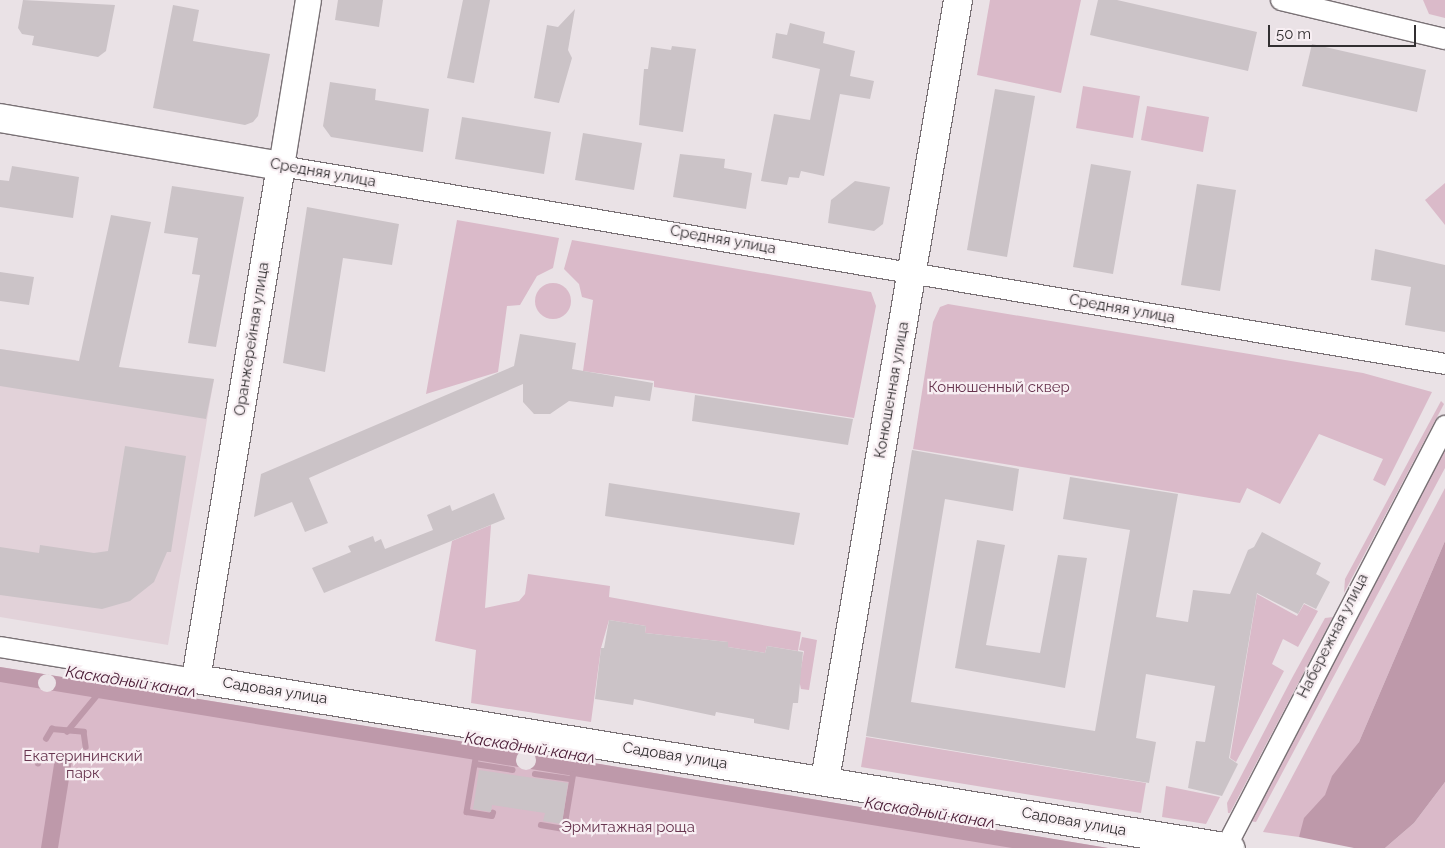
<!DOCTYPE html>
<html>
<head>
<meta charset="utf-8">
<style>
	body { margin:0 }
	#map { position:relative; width:1445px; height:848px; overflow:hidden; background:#eae2e6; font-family:Raleway,sans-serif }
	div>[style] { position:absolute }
	.built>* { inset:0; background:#e2d2d9 }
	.green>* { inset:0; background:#dabac9 }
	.round { border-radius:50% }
	.water>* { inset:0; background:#be99aa }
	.pier>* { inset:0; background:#eae2e6 }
	.stream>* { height:5.5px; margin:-2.75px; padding:0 2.75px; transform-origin:2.75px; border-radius:2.75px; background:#be99aa }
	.building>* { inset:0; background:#cbc3c7 }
	.roads { filter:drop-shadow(1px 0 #797175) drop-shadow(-1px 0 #797175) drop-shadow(0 1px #797175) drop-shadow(0 -1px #797175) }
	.minor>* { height:20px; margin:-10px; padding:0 10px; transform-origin:10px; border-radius:10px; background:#fff }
	.tertiary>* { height:25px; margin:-12.5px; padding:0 12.5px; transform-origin:12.5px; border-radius:12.5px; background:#fff }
	.secondary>* { height:28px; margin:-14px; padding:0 14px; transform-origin:14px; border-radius:14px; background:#fff }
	span { translate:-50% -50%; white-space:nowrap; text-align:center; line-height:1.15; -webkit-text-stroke:4.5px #f8eff3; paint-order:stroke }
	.street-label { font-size:15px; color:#322f31 }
	.park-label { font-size:15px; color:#67354f }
	.water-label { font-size:16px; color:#461731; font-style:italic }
	.scale { position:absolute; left:1268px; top:25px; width:148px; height:22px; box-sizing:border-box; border:2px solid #322f31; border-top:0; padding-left:6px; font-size:15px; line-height:18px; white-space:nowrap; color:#322f31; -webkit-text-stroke:4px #f8eff3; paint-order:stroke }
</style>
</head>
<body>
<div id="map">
	<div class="built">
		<div style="clip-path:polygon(0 349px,76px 360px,75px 372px,214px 379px,168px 645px,0 617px)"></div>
	</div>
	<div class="green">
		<div style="clip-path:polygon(990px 0,1081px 0,1061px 93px,977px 75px)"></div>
		<div style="clip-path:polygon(1423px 0,1445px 0,1445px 18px,1429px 14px)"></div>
		<div style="clip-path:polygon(1083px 86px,1140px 96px,1133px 138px,1076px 128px)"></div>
		<div style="clip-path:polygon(1147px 106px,1209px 117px,1203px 152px,1141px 140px)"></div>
		<div style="clip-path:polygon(1445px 183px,1445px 225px,1425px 200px)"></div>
		<div style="clip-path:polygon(457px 220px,559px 238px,553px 268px,537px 276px,520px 305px,507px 306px,498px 372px,426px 394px)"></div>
		<div style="clip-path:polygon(572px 240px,871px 292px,876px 306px,854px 418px,654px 387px,654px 381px,583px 371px,593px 300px,582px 297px,579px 284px,564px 269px)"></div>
		<div class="round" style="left:535px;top:283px;width:36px;height:36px"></div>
		<div style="clip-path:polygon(948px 304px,1363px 373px,1432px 392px,1385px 486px,1373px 480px,1383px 459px,1319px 434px,1280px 504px,1247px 488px,1240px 503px,913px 449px,933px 322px,940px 307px)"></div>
		<div style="clip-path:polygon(1441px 401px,1444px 404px,1344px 593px,1345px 579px)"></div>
		<div style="clip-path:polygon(1445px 448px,1445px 468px,1256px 822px,1249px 821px)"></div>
		<div style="clip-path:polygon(1445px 488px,1445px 541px,1359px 742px,1299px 837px,1263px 832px)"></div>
		<div style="clip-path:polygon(491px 525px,485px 608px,519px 601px,525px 594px,528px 574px,610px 586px,609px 597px,801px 632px,798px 651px,767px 646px,765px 653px,728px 647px,728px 642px,645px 633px,646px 626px,609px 620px,601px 648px,591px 722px,471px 703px,476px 650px,435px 641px,452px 541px)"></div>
		<div style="clip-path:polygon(1257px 594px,1297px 616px,1304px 604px,1318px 611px,1298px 647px,1283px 639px,1272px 664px,1284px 671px,1236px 762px,1230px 758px)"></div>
		<div style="clip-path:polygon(1333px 617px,1230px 813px,1228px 813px,1227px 803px,1292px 678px,1325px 618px)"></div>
		<div style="clip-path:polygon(802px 637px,817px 640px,809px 690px,801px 689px,799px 680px,804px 651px,799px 650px)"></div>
		<div style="clip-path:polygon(0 667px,527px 752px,1108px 848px,0 848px)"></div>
		<div style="clip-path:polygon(866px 737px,1146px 783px,1141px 813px,861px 767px)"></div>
		<div style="clip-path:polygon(1445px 782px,1445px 848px,1385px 848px,1414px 823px)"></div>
		<div style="clip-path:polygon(1166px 786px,1220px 797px,1206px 824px,1162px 817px)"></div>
	</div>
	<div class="water">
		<div style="clip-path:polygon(1445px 541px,1445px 782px,1414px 823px,1385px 848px,1354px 848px,1299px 837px,1304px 818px,1325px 795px,1332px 776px,1359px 742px)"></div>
		<div style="clip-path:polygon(0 667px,527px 752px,1108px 848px,1012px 848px,0 682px)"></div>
		<div style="clip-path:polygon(55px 758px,72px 760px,58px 848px,41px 848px)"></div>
	</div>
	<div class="pier">
		<div class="round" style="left:38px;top:674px;width:18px;height:18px"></div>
		<div class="round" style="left:516px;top:750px;width:20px;height:20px"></div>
	</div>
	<div class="stream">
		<div style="left:67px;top:732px;width:52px;rotate:-50.5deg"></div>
		<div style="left:46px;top:739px;width:12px;rotate:-59deg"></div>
		<div style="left:52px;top:729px;width:32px;rotate:5deg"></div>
		<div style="left:84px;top:732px;width:15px;rotate:82deg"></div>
		<div style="left:26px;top:759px;width:7px;rotate:-82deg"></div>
		<div style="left:476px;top:759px;width:54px;rotate:99.6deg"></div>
		<div style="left:467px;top:812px;width:25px;rotate:9deg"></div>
		<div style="left:492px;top:816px;width:3px;rotate:-72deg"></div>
		<div style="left:38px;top:764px;width:7px;rotate:-82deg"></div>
		<div style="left:475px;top:764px;width:38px;rotate:9deg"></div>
		<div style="left:535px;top:774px;width:37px;rotate:8deg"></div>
		<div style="left:541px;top:825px;width:23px;rotate:10deg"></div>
		<div style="left:564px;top:829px;width:55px;rotate:-80.5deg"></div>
	</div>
	<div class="building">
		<div style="clip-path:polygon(23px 0,115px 5px,106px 51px,98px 57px,32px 45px,34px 36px,22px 34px,18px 28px)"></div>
		<div style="clip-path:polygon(338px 0,383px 0,379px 27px,335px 20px)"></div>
		<div style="clip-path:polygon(463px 0,490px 0,474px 83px,447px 78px)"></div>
		<div style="clip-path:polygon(1098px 0,1117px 0,1257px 32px,1248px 71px,1090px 35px)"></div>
		<div style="clip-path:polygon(173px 5px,199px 10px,193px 41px,270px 54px,258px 116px,253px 122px,245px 125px,153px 108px)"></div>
		<div style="clip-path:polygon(575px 9px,568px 50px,572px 58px,559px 103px,534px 98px,547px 25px,558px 27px)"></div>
		<div style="clip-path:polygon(790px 23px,825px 32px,823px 43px,855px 51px,850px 76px,874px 81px,870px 99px,840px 94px,824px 176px,801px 171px,799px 178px,789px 177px,787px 185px,761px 181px,774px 114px,810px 120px,820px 69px,772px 58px,776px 33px,787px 35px)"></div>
		<div style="clip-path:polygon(1312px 44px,1426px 70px,1417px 112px,1302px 86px)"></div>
		<div style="clip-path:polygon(672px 46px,696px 49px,683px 132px,639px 125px,644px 69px,648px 69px,651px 47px,671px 50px)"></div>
		<div style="clip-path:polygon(330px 82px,376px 89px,375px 100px,429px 109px,423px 152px,331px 137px,323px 126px)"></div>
		<div style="clip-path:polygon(995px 89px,1035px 96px,1007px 257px,967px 250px)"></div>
		<div style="clip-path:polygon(462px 117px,551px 132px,544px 174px,455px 159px)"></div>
		<div style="clip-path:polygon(583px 133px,642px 143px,634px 190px,575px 180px)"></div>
		<div style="clip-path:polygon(680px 154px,725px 159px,724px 168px,752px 173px,746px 209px,673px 197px)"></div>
		<div style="clip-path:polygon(1091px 164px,1131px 171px,1113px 274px,1073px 267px)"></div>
		<div style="clip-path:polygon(12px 166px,79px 177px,73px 218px,0 207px,0 180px,9px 181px)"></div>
		<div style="clip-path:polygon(855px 181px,890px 187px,883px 224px,874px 231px,828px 223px,831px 200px)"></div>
		<div style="clip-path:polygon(1197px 184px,1236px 190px,1220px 291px,1181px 285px)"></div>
		<div style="clip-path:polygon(172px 186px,244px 197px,216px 347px,188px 343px,200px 275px,192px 274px,198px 238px,164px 233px)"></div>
		<div style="clip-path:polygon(307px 207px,399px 224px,392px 265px,343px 258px,325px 372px,283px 363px)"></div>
		<div style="clip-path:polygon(111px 215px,151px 222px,119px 367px,214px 379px,206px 419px,0 386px,0 349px,79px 361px)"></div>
		<div style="clip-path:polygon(1375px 249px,1445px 265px,1445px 332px,1405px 325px,1411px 287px,1371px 280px)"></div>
		<div style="clip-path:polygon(0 272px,34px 277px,29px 305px,0 301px)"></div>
		<div style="clip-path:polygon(520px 334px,576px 343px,572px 369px,653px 383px,650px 401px,615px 396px,613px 407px,569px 401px,550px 414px,534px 414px,523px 402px,523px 384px,309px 478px,328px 523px,305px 532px,292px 502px,254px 517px,261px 474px,514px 366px)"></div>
		<div style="clip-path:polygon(695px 395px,853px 419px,848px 445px,692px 421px)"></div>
		<div style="clip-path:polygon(125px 446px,186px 456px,171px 552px,167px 552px,154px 582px,130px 601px,102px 609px,0 595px,0 547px,39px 553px,40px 545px,94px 553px,108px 551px)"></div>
		<div style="clip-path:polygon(912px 450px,1019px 469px,1013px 511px,945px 499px,911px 702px,1095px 731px,1130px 530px,1063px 519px,1070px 477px,1178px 494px,1156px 617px,1188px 622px,1193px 590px,1230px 594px,1248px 550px,1254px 547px,1262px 532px,1321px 563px,1316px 574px,1330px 582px,1316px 609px,1304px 603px,1298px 614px,1257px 593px,1229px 758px,1238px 764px,1222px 796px,1188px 788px,1196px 741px,1205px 742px,1215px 686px,1146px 674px,1136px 738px,1156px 742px,1149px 783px,866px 736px)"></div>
		<div style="clip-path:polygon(609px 483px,800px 513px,794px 545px,605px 516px)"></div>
		<div style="clip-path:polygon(494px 493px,505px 519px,324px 593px,312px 568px,351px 552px,348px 546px,373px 536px,375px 542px,381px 539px,385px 549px,433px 530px,427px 515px,450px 505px,452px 511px)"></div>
		<div style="clip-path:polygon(977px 540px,1005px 545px,986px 645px,1040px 653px,1058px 555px,1087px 558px,1065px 688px,955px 668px)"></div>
		<div style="clip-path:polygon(609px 620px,646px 626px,645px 633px,728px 642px,728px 647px,765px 653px,767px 646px,803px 652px,798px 703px,793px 703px,789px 730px,754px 723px,754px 719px,716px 712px,715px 716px,634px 699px,633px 705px,595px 699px,601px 648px,604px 648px)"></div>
		<div style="clip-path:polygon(479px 770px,568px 783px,562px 824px,543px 821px,545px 813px,492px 805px,491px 812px,473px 809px)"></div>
	</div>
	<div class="roads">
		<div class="minor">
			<div style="left:1281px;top:0;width:169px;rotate:13.4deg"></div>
			<div style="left:281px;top:166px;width:1181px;rotate:9.65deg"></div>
			<div style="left:0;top:647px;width:199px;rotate:9.3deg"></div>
			<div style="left:1226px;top:847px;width:475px;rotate:-62.5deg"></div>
		</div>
		<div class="tertiary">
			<div style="left:281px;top:166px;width:168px;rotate:-80.8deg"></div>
		</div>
		<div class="secondary">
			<div style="left:0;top:118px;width:285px;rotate:9.7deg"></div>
			<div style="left:281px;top:166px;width:520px;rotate:99.41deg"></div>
			<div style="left:196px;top:679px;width:1048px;rotate:9.28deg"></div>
			<div style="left:825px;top:780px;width:791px;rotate:-80.32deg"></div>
		</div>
	</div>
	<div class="street-label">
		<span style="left:323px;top:173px;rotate:10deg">Средняя улица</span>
		<span style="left:723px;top:240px;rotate:10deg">Средняя улица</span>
		<span style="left:1122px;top:309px;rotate:10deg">Средняя улица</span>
		<span style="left:252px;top:339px;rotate:-81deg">Оранжерейная улица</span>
		<span style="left:892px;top:390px;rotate:-80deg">Конюшенная улица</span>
		<span style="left:1333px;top:636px;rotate:-63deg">Набережная улица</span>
		<span style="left:275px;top:691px;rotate:9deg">Садовая улица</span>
		<span style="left:675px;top:756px;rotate:9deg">Садовая улица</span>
		<span style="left:1074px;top:822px;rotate:10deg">Садовая улица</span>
	</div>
	<div class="park-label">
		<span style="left:999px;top:388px">Конюшенный сквер</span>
		<span style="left:83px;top:765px">Екатерининский<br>парк</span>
		<span style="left:628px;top:828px">Эрмитажная роща</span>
	</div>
	<div class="water-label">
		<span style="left:131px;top:682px;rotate:9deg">Каскадный канал</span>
		<span style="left:530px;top:748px;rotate:9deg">Каскадный канал</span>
		<span style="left:930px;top:813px;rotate:9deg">Каскадный канал</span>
	</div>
	<div class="scale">50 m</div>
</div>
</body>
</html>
